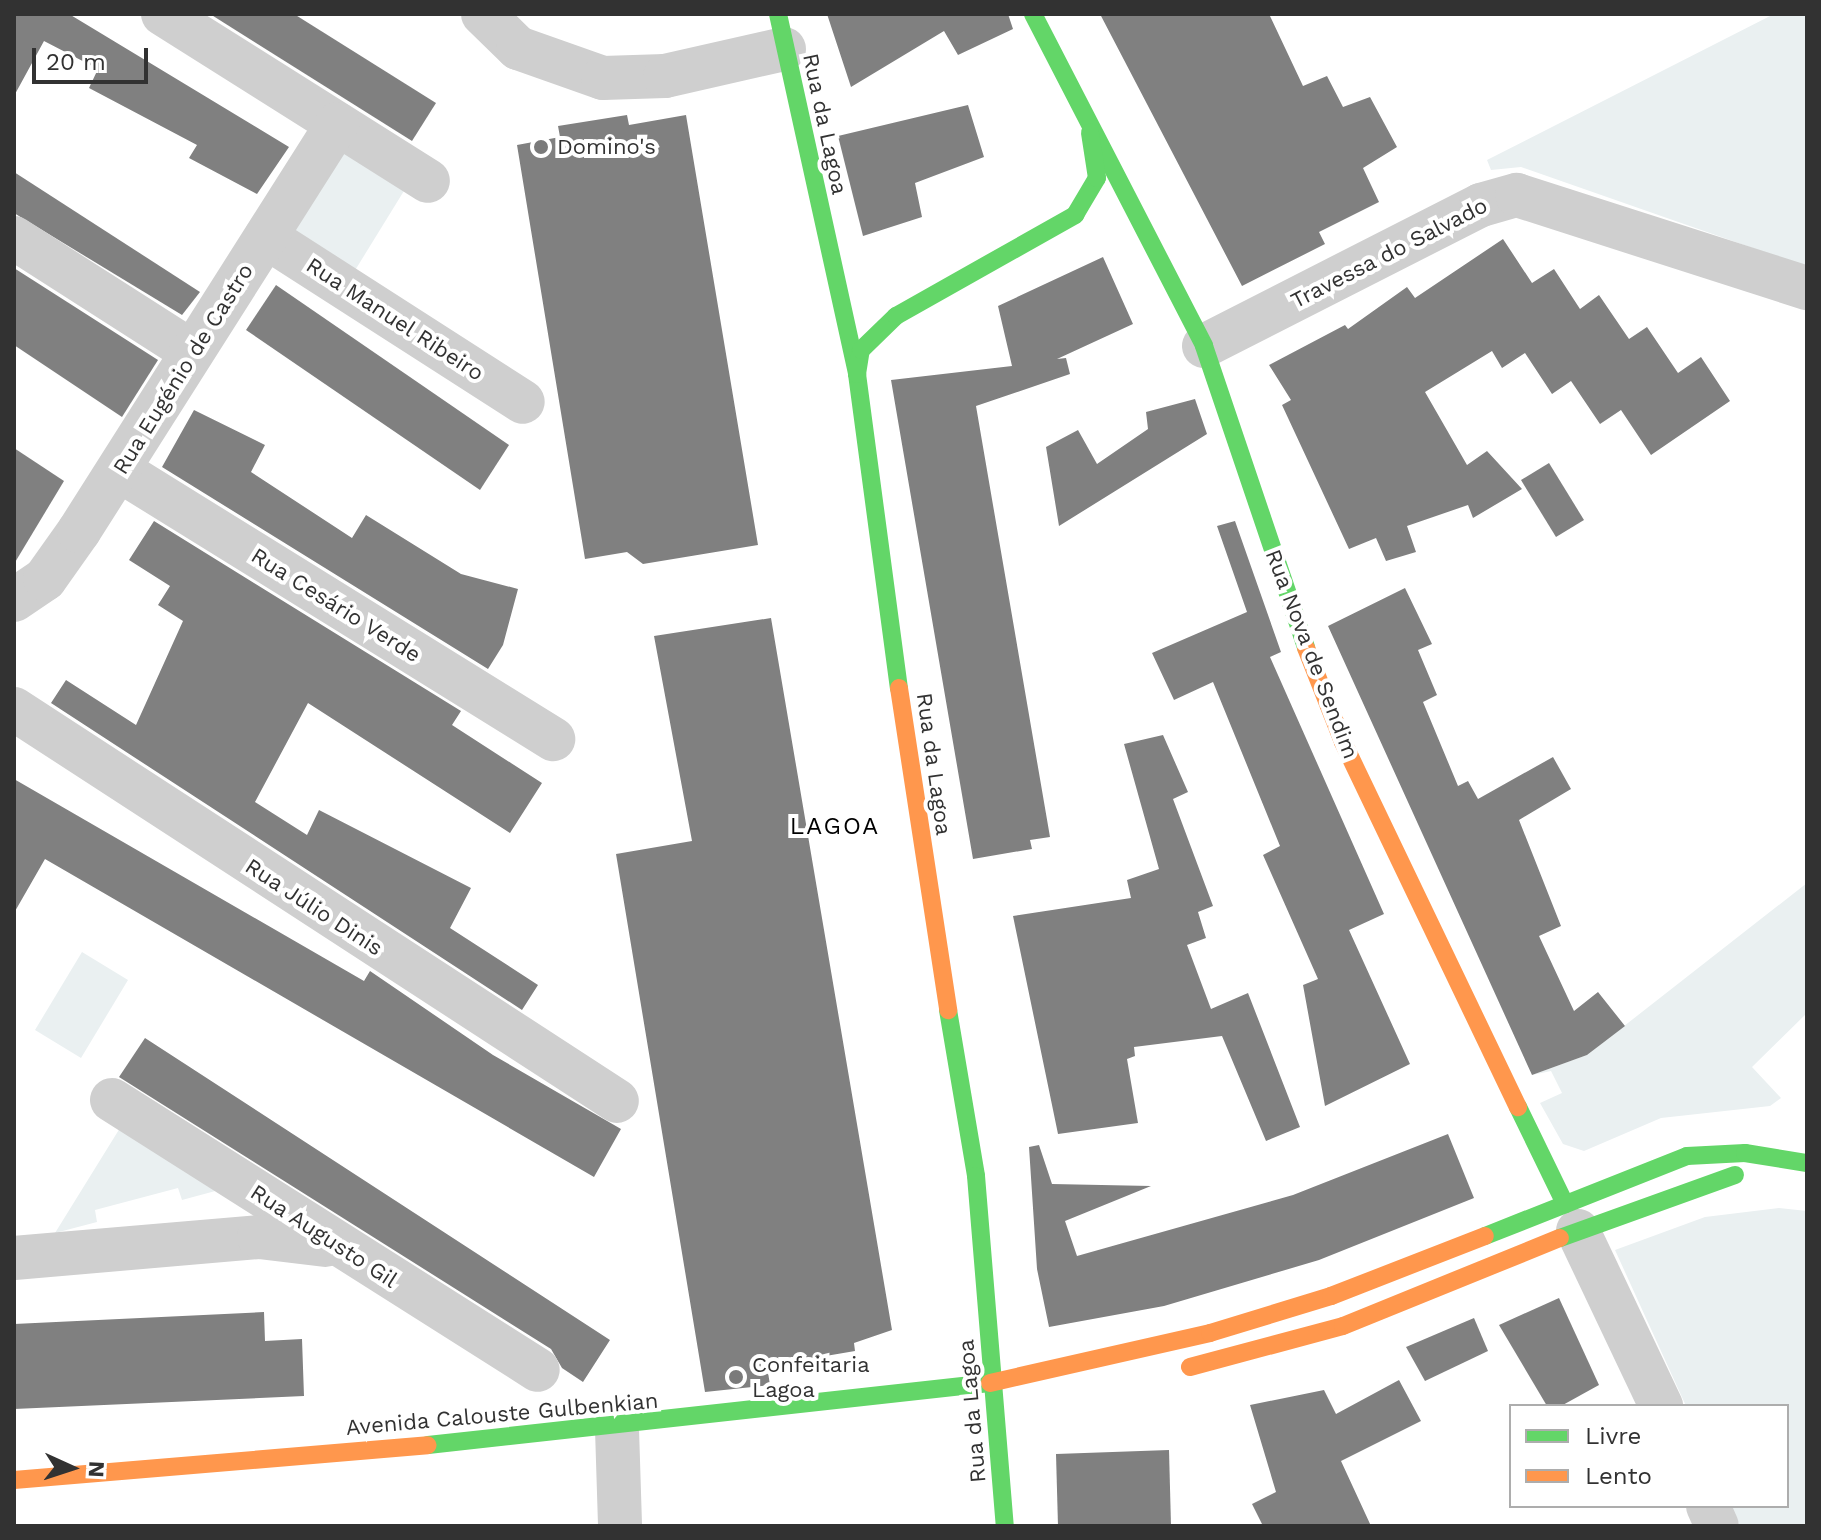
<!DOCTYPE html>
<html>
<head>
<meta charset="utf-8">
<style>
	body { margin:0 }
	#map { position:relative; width:1821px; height:1540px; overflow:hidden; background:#fff; font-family:"Work Sans",sans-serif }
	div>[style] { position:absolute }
	.green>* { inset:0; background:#eaf0f1 }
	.building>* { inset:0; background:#808080 }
	.street>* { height:44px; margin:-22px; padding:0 22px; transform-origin:22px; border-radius:22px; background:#cfcfcf }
	.fast>* { height:18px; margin:-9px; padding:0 9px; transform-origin:9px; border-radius:9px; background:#63d668 }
	.slow>* { height:18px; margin:-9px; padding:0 9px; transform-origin:9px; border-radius:9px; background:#ff974d }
	.dots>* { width:22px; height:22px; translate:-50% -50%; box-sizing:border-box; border:4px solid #fff; border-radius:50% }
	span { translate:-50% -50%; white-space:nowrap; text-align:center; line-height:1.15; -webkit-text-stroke:8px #fff; paint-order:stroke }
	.street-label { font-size:22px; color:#323232 }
	.poi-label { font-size:22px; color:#323232 }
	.left { translate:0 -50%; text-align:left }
	.neighbourhood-label { font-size:24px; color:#000; letter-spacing:2px }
	.frame { position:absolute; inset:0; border:16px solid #323232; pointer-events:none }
	.legend { position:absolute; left:1509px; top:1404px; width:280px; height:104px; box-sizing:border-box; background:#fff; border:2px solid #adadad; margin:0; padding:10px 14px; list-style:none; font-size:24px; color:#323232 }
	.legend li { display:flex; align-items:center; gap:16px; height:40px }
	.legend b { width:40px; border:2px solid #adadad }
	.north { position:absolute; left:32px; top:1428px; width:80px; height:80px; -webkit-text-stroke:6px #fff; paint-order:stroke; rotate:93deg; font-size:22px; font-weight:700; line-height:32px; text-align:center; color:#323232 }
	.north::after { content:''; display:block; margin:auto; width:28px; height:36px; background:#323232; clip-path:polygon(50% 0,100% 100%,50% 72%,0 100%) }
	.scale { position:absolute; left:32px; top:48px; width:116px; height:36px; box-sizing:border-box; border:4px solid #323232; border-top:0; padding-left:10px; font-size:24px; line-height:28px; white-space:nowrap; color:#323232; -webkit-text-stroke:6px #fff; paint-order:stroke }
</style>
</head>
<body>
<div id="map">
	<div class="green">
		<div style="clip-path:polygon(1774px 14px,1807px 14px,1807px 267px,1521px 167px,1491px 170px,1487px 160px)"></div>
		<div style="clip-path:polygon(342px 145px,407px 186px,354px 272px,288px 231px)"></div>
		<div style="clip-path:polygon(1807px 883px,1807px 1013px,1752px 1067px,1781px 1098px,1770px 1106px,1661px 1118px,1584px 1151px,1563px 1144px,1540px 1103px,1562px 1093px,1551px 1071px,1532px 1075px,1587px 1055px)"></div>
		<div style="clip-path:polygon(82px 952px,128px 980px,81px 1058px,35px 1030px)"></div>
		<div style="clip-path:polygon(120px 1128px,219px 1190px,182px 1200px,178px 1188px,95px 1210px,97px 1222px,55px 1233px)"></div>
		<div style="clip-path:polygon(1779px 1208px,1807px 1211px,1807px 1526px,1740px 1526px,1731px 1506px,1787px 1506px,1787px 1406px,1686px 1406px,1615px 1250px,1705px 1217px)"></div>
	</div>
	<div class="building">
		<div style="clip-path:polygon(14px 14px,69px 14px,289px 147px,257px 194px,189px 158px,197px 145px,89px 88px,98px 69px,44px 41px,14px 96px)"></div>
		<div style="clip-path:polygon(210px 14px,294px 14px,436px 103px,412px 141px)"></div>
		<div style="clip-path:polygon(827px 14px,1008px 14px,1013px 29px,958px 55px,944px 31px,851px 87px)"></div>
		<div style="clip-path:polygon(1100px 14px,1269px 14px,1303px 86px,1327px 76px,1343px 107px,1370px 97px,1397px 147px,1363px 168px,1379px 202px,1319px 232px,1325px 244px,1242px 286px)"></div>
		<div style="clip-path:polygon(968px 105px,984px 157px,915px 183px,922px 217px,863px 236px,838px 136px)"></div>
		<div style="clip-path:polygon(627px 115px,629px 125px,686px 115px,758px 545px,643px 564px,627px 552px,585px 559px,517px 145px,560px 137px,558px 126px)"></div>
		<div style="clip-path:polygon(14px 172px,200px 292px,182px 315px,14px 213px)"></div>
		<div style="clip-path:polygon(1503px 239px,1532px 283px,1554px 269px,1580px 309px,1599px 295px,1629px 339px,1647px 327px,1678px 373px,1701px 357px,1730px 401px,1651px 455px,1621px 410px,1600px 424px,1571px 381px,1552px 394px,1525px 353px,1502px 368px,1492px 351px,1425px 392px,1467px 465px,1487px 451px,1522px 489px,1473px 518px,1468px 505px,1407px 526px,1416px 552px,1386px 561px,1376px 538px,1349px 549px,1282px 405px,1291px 400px,1269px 365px,1345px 325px,1348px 329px,1407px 287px,1415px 298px)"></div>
		<div style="clip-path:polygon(1103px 257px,1133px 324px,1057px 359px,1066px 358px,1070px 374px,976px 406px,1050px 837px,1030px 840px,1032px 849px,973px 859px,891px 380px,1012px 366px,998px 306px)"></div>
		<div style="clip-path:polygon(14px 268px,158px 360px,122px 417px,14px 345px)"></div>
		<div style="clip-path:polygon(276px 285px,509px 445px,480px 490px,246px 330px)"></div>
		<div style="clip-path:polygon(1195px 399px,1207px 434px,1059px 526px,1046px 447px,1078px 430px,1097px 464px,1148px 429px,1146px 412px)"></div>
		<div style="clip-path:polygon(194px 410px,265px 445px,251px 472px,352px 538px,366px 515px,461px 574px,518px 589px,503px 645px,488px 669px,162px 467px)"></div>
		<div style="clip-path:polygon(14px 448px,64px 481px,14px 564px)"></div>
		<div style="clip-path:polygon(1549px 463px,1584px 520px,1556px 537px,1521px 480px)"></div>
		<div style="clip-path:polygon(154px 521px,461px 711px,452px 725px,542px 783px,510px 833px,308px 703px,255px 802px,307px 835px,319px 810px,471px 888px,450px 928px,538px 985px,522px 1010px,51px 703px,66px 680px,136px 725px,183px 621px,158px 605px,170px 586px,129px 560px)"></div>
		<div style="clip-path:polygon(1235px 521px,1281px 652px,1270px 657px,1384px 914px,1349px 930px,1410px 1064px,1325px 1106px,1303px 985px,1318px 979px,1263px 855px,1280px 846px,1213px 682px,1174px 700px,1152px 653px,1247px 612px,1217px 526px)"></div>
		<div style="clip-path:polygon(1405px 588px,1432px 644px,1418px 650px,1437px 695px,1423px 702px,1458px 786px,1468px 781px,1478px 799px,1553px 757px,1571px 789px,1519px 820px,1561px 926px,1539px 936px,1574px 1011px,1598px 992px,1625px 1026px,1587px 1055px,1532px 1075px,1328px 626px)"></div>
		<div style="clip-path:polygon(771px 618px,892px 1330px,854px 1343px,855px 1351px,767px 1366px,770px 1385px,705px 1392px,616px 854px,692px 841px,654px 636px)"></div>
		<div style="clip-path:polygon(1163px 735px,1188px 792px,1173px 799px,1213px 906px,1198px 912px,1206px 938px,1187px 945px,1211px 1009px,1248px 993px,1300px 1127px,1266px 1141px,1222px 1036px,1134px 1047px,1135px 1056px,1127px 1059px,1138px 1123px,1058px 1134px,1013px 916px,1131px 898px,1127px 880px,1159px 869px,1124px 744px)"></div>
		<div style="clip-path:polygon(14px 779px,364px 981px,370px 971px,493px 1055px,621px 1129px,594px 1177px,45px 859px,14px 913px)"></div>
		<div style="clip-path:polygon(145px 1038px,610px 1340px,583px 1382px,562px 1368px,551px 1349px,119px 1077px)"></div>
		<div style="clip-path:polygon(1448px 1134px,1474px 1198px,1319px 1260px,1164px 1306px,1049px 1327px,1037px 1269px,1029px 1147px,1039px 1145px,1052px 1184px,1151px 1186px,1065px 1221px,1077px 1256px,1293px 1195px)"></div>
		<div style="clip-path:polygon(1559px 1298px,1599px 1385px,1561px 1406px,1547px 1406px,1499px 1325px)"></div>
		<div style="clip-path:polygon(264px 1312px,265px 1341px,302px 1339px,304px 1396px,14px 1409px,14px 1324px)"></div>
		<div style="clip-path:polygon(1474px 1318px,1488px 1351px,1425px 1381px,1406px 1347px)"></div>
		<div style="clip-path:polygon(1399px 1380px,1421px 1421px,1341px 1461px,1371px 1526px,1263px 1526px,1252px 1504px,1276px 1492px,1250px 1405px,1324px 1390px,1336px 1414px)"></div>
		<div style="clip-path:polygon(1169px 1450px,1171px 1526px,1058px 1526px,1056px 1454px)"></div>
	</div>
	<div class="street">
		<div style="left:163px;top:14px;width:313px;rotate:32.2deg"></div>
		<div style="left:483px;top:14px;width:49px;rotate:44.2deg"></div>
		<div style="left:518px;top:48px;width:90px;rotate:19.4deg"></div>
		<div style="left:603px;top:78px;width:62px;rotate:-1.8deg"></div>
		<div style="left:665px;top:76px;width:122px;rotate:-12.8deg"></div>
		<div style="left:266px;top:237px;width:305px;rotate:32.7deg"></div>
		<div style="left:14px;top:238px;width:210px;rotate:32.6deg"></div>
		<div style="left:1204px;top:346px;width:311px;rotate:-27deg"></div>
		<div style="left:1481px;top:205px;width:37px;rotate:-16deg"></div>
		<div style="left:1517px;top:195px;width:305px;rotate:17.8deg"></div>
		<div style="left:119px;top:470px;width:511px;rotate:31.79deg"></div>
		<div style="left:14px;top:600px;width:37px;rotate:-34deg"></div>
		<div style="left:45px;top:579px;width:59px;rotate:-54.7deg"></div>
		<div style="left:79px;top:531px;width:482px;rotate:-57.6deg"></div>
		<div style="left:14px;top:709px;width:719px;rotate:33.03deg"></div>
		<div style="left:112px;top:1100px;width:504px;rotate:32.37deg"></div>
		<div style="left:1578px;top:1231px;width:194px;rotate:64.6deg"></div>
		<div style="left:14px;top:1258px;width:246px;rotate:-4.9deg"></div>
		<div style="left:259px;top:1237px;width:67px;rotate:6.8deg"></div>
		<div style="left:617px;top:1429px;width:97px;rotate:88.2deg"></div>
		<div style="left:1708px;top:1506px;width:22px;rotate:66deg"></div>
	</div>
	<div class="fast">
		<div style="left:778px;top:14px;width:369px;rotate:77.6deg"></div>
		<div style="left:857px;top:374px;width:317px;rotate:82.4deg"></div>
		<div style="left:1033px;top:14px;width:373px;rotate:62.7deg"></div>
		<div style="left:1204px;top:346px;width:319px;rotate:71.3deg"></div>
		<div style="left:857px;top:374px;width:24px;rotate:-81deg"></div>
		<div style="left:861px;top:350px;width:49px;rotate:-44.2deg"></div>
		<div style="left:896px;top:316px;width:206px;rotate:-29.4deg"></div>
		<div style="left:1075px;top:215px;width:43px;rotate:-59.3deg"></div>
		<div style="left:1097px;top:178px;width:46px;rotate:-98.8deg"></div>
		<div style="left:948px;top:1010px;width:168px;rotate:80.4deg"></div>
		<div style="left:976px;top:1176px;width:351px;rotate:85.3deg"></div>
		<div style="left:1518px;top:1107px;width:108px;rotate:64.1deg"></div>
		<div style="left:1485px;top:1236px;width:217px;rotate:-21.6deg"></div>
		<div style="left:1687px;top:1156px;width:58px;rotate:-3deg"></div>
		<div style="left:1745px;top:1153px;width:63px;rotate:9.2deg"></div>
		<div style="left:1560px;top:1238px;width:186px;rotate:-19.8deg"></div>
		<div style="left:428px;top:1445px;width:565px;rotate:-6.3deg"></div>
	</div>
	<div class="slow">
		<div style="left:1306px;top:648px;width:101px;rotate:68.5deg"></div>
		<div style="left:1343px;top:742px;width:405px;rotate:64.4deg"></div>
		<div style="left:899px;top:688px;width:326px;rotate:81.3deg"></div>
		<div style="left:1190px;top:1367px;width:158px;rotate:-15deg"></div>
		<div style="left:1343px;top:1326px;width:234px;rotate:-22.1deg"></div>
		<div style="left:990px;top:1383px;width:226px;rotate:-12.8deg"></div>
		<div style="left:1210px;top:1333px;width:127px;rotate:-17deg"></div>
		<div style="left:1331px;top:1296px;width:165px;rotate:-21.3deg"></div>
		<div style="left:14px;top:1480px;width:415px;rotate:-4.8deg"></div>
	</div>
	<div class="dots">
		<div style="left:541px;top:147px;background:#7a7a7a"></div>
		<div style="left:736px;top:1377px;background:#7a7a7a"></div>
	</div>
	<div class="street-label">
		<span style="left:825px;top:124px;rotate:78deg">Rua da Lagoa</span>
		<span style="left:1389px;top:253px;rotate:-27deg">Travessa do Salvado</span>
		<span style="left:395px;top:319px;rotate:33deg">Rua Manuel Ribeiro</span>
		<span style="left:183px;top:369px;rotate:-58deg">Rua Eugénio de Castro</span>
		<span style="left:336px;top:605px;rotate:32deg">Rua Cesário Verde</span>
		<span style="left:1312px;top:654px;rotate:69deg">Rua Nova de Sendim</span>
		<span style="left:934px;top:764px;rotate:82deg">Rua da Lagoa</span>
		<span style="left:314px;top:907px;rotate:33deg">Rua Júlio Dinis</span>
		<span style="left:324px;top:1236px;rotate:33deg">Rua Augusto Gil</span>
		<span style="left:972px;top:1411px;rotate:-95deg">Rua da Lagoa</span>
		<span style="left:502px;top:1414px;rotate:-5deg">Avenida Calouste Gulbenkian</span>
	</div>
	<div class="poi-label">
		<span class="left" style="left:557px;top:147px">Domino's</span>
		<span class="left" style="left:752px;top:1377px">Confeitaria<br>Lagoa</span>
	</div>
	<div class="neighbourhood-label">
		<span style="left:835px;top:827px">LAGOA</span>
	</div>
	<div class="frame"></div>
	<ul class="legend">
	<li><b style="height:10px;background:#63d668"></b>Livre</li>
	<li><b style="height:10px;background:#ff974d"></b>Lento</li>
	</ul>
	<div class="north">N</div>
	<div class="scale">20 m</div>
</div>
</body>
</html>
